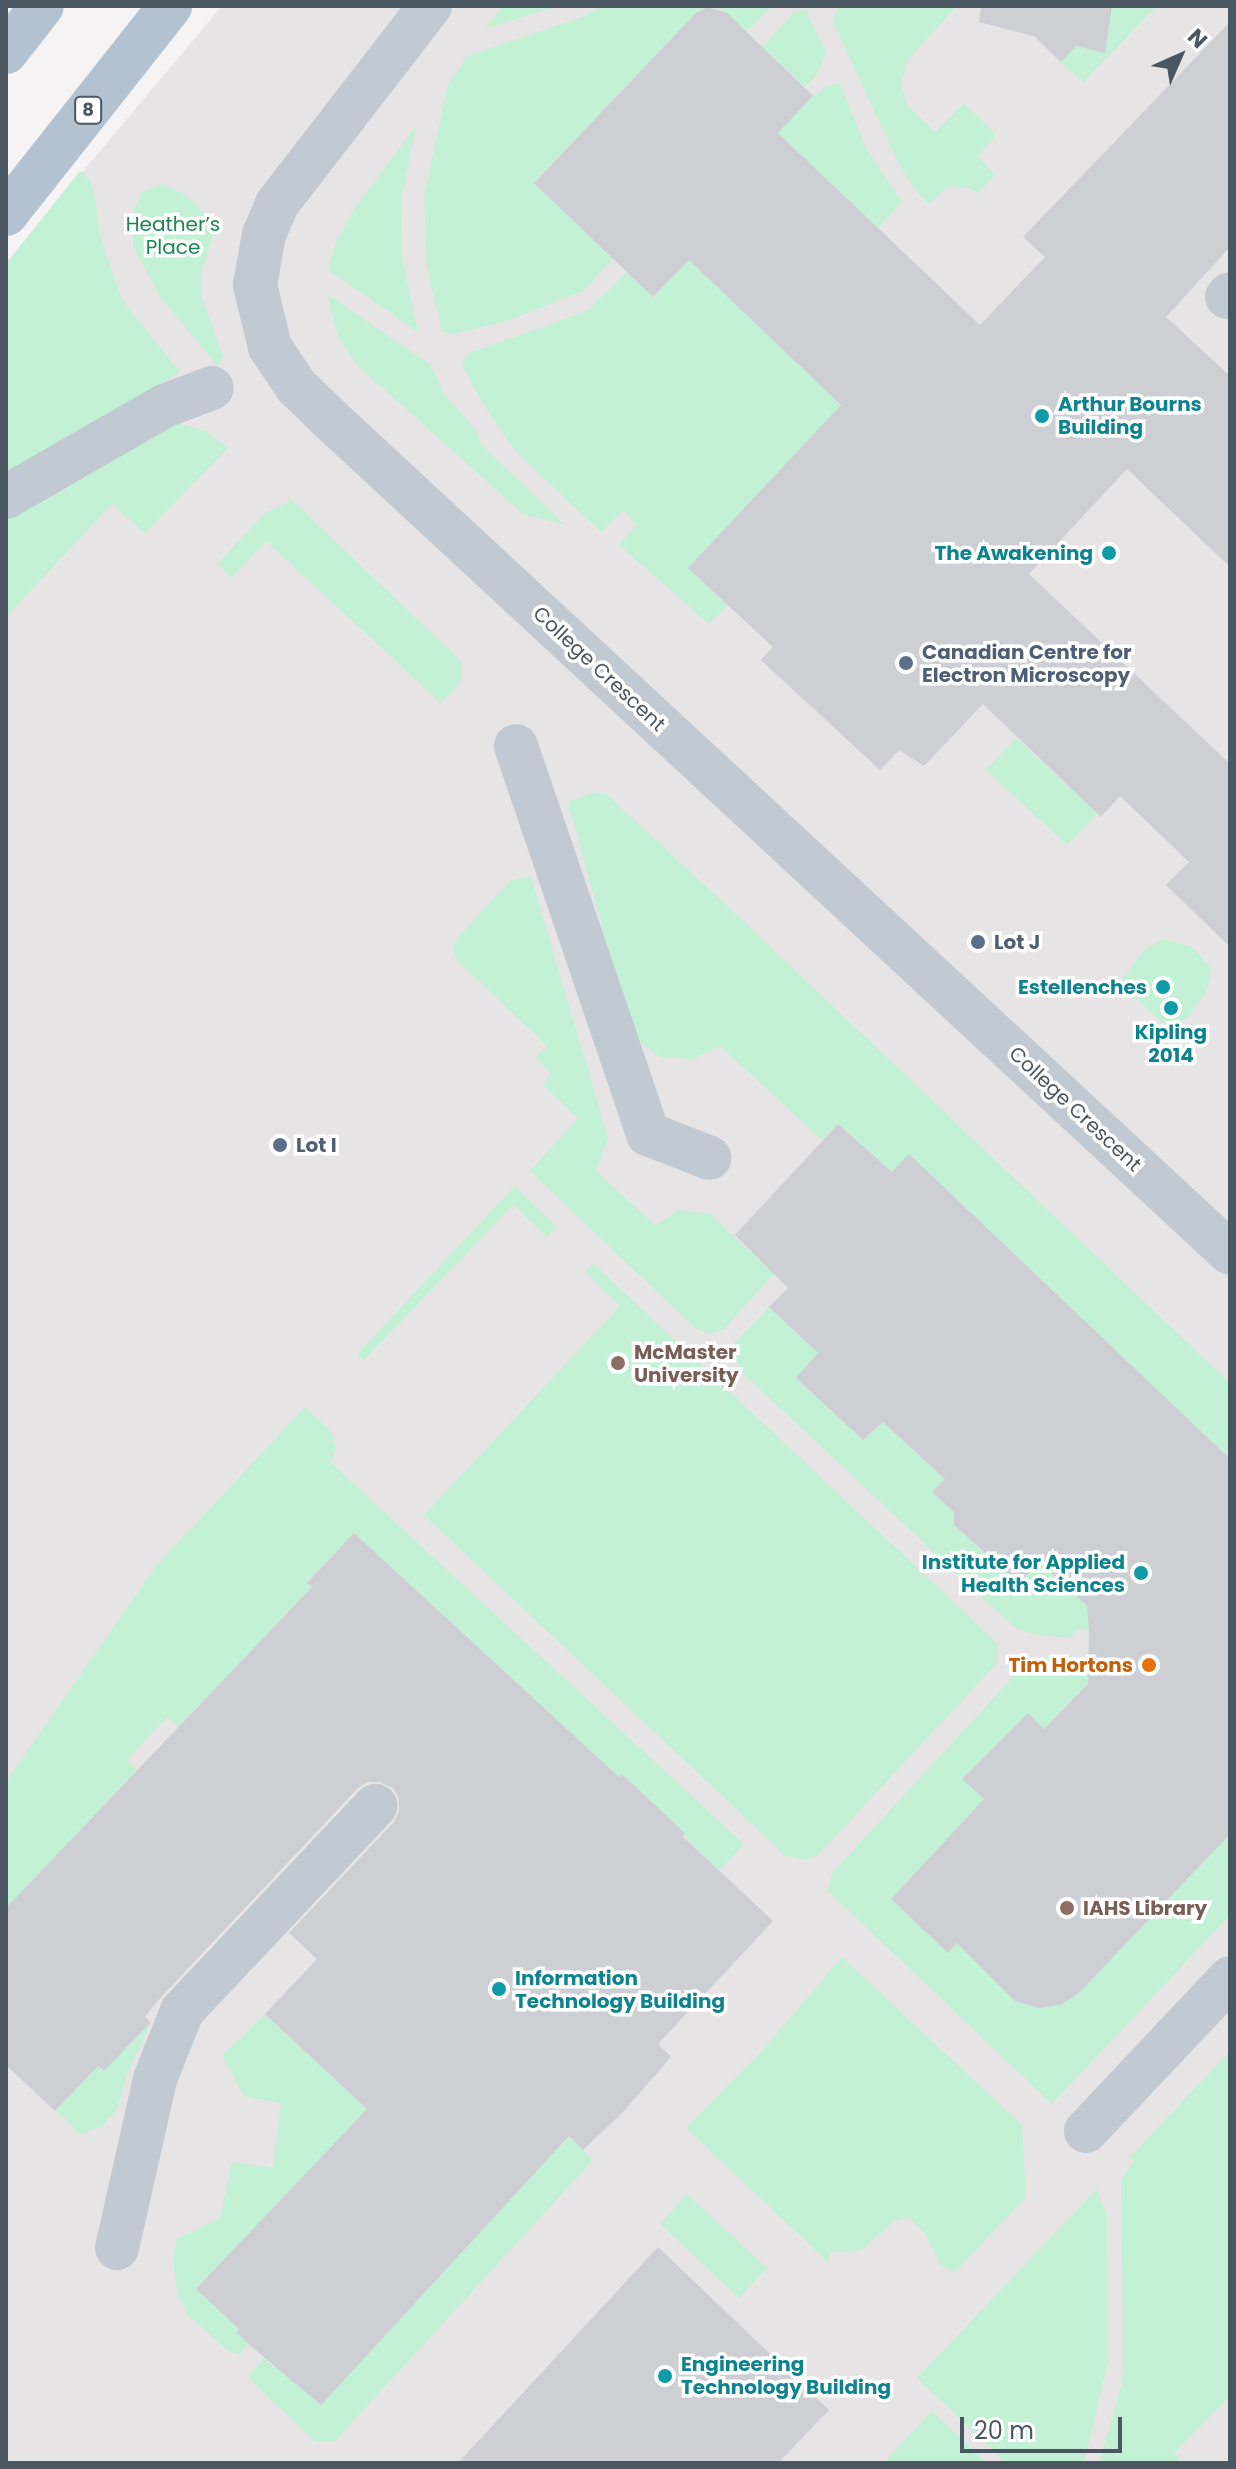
<!DOCTYPE html>
<html>
<head>
<meta charset="utf-8">
<style>
	body { margin:0 }
	#map { position:relative; width:1236px; height:2469px; overflow:hidden; background:#f5f3f3; font-family:Poppins,sans-serif }
	div>[style] { position:absolute }
	.education>* { inset:0; background:#e6e4e5 }
	.green>* { inset:0; background:#c3f1d5 }
	.building>* { inset:0; background:#cdcfd5 }
	.minor>* { height:44px; margin:-22px; padding:0 22px; transform-origin:22px; border-radius:22px; background:#c1cad2 }
	.major>* { height:44px; margin:-22px; padding:0 22px; transform-origin:22px; border-radius:22px; background:#b3c2d1 }
	.dots>* { width:22px; height:22px; translate:-50% -50%; box-sizing:border-box; border:4px solid #fff; border-radius:50% }
	span { translate:-50% -50%; white-space:nowrap; text-align:center; line-height:1.15; -webkit-text-stroke:7px #fff; paint-order:stroke }
	.shield-label span { padding:2px 6px; background:#fff; border:2px solid; border-radius:6px; -webkit-text-stroke-width:0 }
	.shield-label { font-size:18px; color:#4a5661; font-weight:700 }
	.park-label { font-size:20px; color:#17864f }
	.culture-label { font-size:20px; color:#0d838f; font-weight:700 }
	.left { translate:0 -50%; text-align:left }
	.right { translate:-100% -50%; text-align:right }
	.service-label { font-size:20px; color:#4e5e75; font-weight:700 }
	.street-label { font-size:20px; color:#4a5661 }
	.education-label { font-size:20px; color:#785e54; font-weight:700 }
	.food-label { font-size:20px; color:#c56008; font-weight:700 }
	.frame { position:absolute; inset:0; border:8px solid #4a5661; pointer-events:none }
	.north { position:absolute; left:1140px; top:16px; width:80px; height:80px; -webkit-text-stroke:6px #fff; paint-order:stroke; rotate:45deg; font-size:22px; font-weight:700; line-height:32px; text-align:center; color:#4a5661 }
	.north::after { content:''; display:block; margin:auto; width:28px; height:36px; background:#4a5661; clip-path:polygon(50% 0,100% 100%,50% 72%,0 100%) }
	.scale { position:absolute; left:960px; top:2417px; width:162px; height:36px; box-sizing:border-box; border:4px solid #4a5661; border-top:0; padding-left:10px; font-size:24px; line-height:28px; white-space:nowrap; color:#4a5661; -webkit-text-stroke:6px #fff; paint-order:stroke }
</style>
</head>
<body>
<div id="map">
	<div class="education">
		<div style="clip-path:polygon(222px 6px,1230px 6px,1230px 2463px,6px 2463px,6px 263px)"></div>
	</div>
	<div class="green">
		<div style="clip-path:polygon(503px 6px,558px 6px,485px 29px)"></div>
		<div style="clip-path:polygon(602px 6px,772px 6px,746px 32px,722px 9px,708px 7px,696px 13px,534px 182px,613px 259px,583px 291px,506px 321px,453px 334px,442px 332px,427px 267px,424px 195px,448px 85px,467px 56px,583px 17px)"></div>
		<div style="clip-path:polygon(838px 6px,957px 6px,908px 59px,901px 84px,908px 106px,936px 132px,964px 103px,993px 131px,993px 140px,977px 156px,995px 175px,978px 193px,966px 187px,948px 187px,929px 204px,917px 192px,900px 166px,833px 22px)"></div>
		<div style="clip-path:polygon(1114px 6px,1157px 6px,1083px 82px,1061px 62px,1078px 43px,1084px 48px,1096px 48px,1101px 19px)"></div>
		<div style="clip-path:polygon(795px 11px,806px 11px,826px 52px,816px 76px,805px 87px,762px 47px)"></div>
		<div style="clip-path:polygon(840px 84px,867px 150px,902px 202px,878px 228px,778px 133px,813px 96px,829px 85px)"></div>
		<div style="clip-path:polygon(416px 126px,401px 200px,402px 257px,418px 332px,328px 270px,336px 241px,355px 208px)"></div>
		<div style="clip-path:polygon(80px 171px,90px 180px,94px 192px,100px 236px,122px 300px,180px 372px,6px 477px,6px 264px)"></div>
		<div style="clip-path:polygon(161px 184px,185px 194px,216px 224px,202px 271px,202px 298px,223px 357px,217px 365px,161px 298px,133px 246px,133px 212px,142px 192px)"></div>
		<div style="clip-path:polygon(689px 260px,969px 527px,689px 569px,728px 605px,709px 624px,619px 545px,637px 524px,623px 511px,601px 532px,530px 465px,510px 444px,481px 400px,462px 365px,467px 354px,587px 311px,627px 272px,654px 297px)"></div>
		<div style="clip-path:polygon(327px 294px,431px 365px,445px 396px,475px 428px,482px 445px,565px 525px,523px 514px,357px 365px,339px 339px)"></div>
		<div style="clip-path:polygon(181px 424px,205px 431px,228px 448px,145px 533px,112px 504px,6px 617px,6px 515px,167px 425px)"></div>
		<div style="clip-path:polygon(292px 500px,462px 662px,460px 683px,441px 703px,266px 541px,231px 578px,218px 563px,265px 513px)"></div>
		<div style="clip-path:polygon(1016px 738px,1097px 813px,1067px 845px,986px 770px)"></div>
		<div style="clip-path:polygon(595px 792px,606px 794px,721px 900px,1230px 1383px,1230px 1459px,910px 1155px,892px 1172px,838px 1124px,822px 1140px,720px 1046px,693px 1059px,660px 1057px,632px 1036px,568px 802px)"></div>
		<div style="clip-path:polygon(531px 877px,608px 1138px,596px 1171px,655px 1225px,679px 1210px,710px 1214px,774px 1274px,724px 1329px,710px 1334px,695px 1328px,530px 1171px,578px 1118px,543px 1085px,551px 1074px,536px 1058px,547px 1046px,457px 960px,453px 949px,457px 938px,511px 880px)"></div>
		<div style="clip-path:polygon(1163px 939px,1192px 947px,1211px 968px,1207px 990px,1189px 1017px,1169px 1029px,1120px 983px,1144px 950px)"></div>
		<div style="clip-path:polygon(515px 1186px,557px 1227px,547px 1237px,513px 1205px,364px 1360px,357px 1354px)"></div>
		<div style="clip-path:polygon(594px 1264px,997px 1643px,996px 1664px,818px 1855px,807px 1860px,786px 1856px,424px 1515px,620px 1306px,585px 1272px)"></div>
		<div style="clip-path:polygon(769px 1307px,818px 1353px,796px 1379px,863px 1440px,883px 1422px,945px 1479px,933px 1492px,955px 1513px,957px 1528px,1019px 1583px,1040px 1562px,1087px 1606px,1089px 1630px,1077px 1629px,1070px 1638px,1032px 1634px,1012px 1625px,737px 1368px,735px 1342px)"></div>
		<div style="clip-path:polygon(305px 1407px,330px 1431px,334px 1440px,336px 1451px,330px 1462px,744px 1844px,719px 1871px,622px 1774px,619px 1777px,354px 1533px,308px 1581px,321px 1595px,296px 1604px,178px 1727px,167px 1717px,127px 1760px,137px 1770px,6px 1909px,6px 1782px,156px 1566px)"></div>
		<div style="clip-path:polygon(1070px 1655px,1080px 1666px,1089px 1667px,1092px 1680px,1044px 1729px,963px 1779px,984px 1799px,891px 1899px,948px 1952px,957px 1943px,1061px 2005px,1078px 1994px,1230px 1833px,1230px 1915px,1052px 2104px,828px 1891px,832px 1873px,1025px 1664px,1037px 1657px)"></div>
		<div style="clip-path:polygon(842px 1957px,1022px 2125px,1026px 2197px,955px 2272px,941px 2265px,925px 2233px,909px 2218px,894px 2221px,862px 2250px,831px 2252px,828px 2262px,686px 2128px,763px 2050px)"></div>
		<div style="clip-path:polygon(265px 2014px,367px 2109px,197px 2290px,239px 2329px,248px 2344px,240px 2354px,228px 2351px,188px 2315px,178px 2296px,173px 2262px,176px 2239px,220px 2218px,232px 2162px,273px 2168px,281px 2103px,244px 2096px,222px 2056px)"></div>
		<div style="clip-path:polygon(151px 2022px,128px 2072px,117px 2110px,102px 2126px,80px 2134px,56px 2110px,98px 2066px,104px 2071px)"></div>
		<div style="clip-path:polygon(1230px 2051px,1230px 2396px,1174px 2453px,1180px 2460px,1177px 2463px,1099px 2463px,1124px 2376px,1121px 2181px,1133px 2161px,1130px 2157px)"></div>
		<div style="clip-path:polygon(569px 2136px,593px 2160px,334px 2442px,315px 2441px,252px 2382px,250px 2374px,264px 2358px,275px 2368px,278px 2366px,321px 2404px)"></div>
		<div style="clip-path:polygon(1097px 2189px,1107px 2216px,1108px 2361px,1084px 2463px,1006px 2463px,917px 2378px)"></div>
		<div style="clip-path:polygon(687px 2194px,767px 2268px,739px 2298px,660px 2224px)"></div>
		<div style="clip-path:polygon(932px 2411px,987px 2463px,883px 2463px)"></div>
	</div>
	<div class="building">
		<div style="clip-path:polygon(981px 6px,1112px 6px,1105px 53px,1076px 46px,1061px 62px,1034px 36px,979px 22px)"></div>
		<div style="clip-path:polygon(708px 7px,727px 13px,813px 96px,778px 133px,980px 325px,1045px 257px,1023px 237px,1230px 22px,1230px 247px,1166px 317px,1230px 376px,1230px 567px,1127px 469px,1029px 574px,1230px 764px,1230px 947px,1166px 885px,1189px 862px,1120px 796px,1101px 817px,983px 704px,924px 766px,899px 750px,880px 770px,761px 660px,773px 647px,688px 568px,841px 405px,689px 260px,653px 297px,534px 183px,696px 13px)"></div>
		<div style="clip-path:polygon(838px 1124px,892px 1172px,909px 1154px,1230px 1459px,1230px 1834px,1078px 1994px,1061px 2005px,1039px 2008px,1015px 2001px,957px 1943px,948px 1953px,891px 1899px,984px 1799px,962px 1779px,1028px 1713px,1044px 1729px,1088px 1684px,1089px 1630px,1087px 1606px,1040px 1562px,1019px 1583px,954px 1525px,954px 1512px,932px 1492px,945px 1479px,883px 1422px,863px 1440px,796px 1378px,818px 1353px,769px 1307px,788px 1288px,735px 1235px)"></div>
		<div style="clip-path:polygon(354px 1533px,619px 1777px,622px 1774px,685px 1833px,682px 1836px,773px 1921px,658px 2044px,671px 2057px,623px 2112px,583px 2150px,569px 2136px,321px 2405px,253px 2348px,236px 2332px,239px 2329px,196px 2289px,367px 2109px,265px 2014px,317px 1959px,289px 1933px,394px 1822px,399px 1811px,399px 1798px,393px 1788px,380px 1782px,367px 1782px,357px 1789px,164px 1994px,145px 2016px,150px 2023px,104px 2071px,98px 2066px,55px 2111px,6px 2065px,6px 1908px,312px 1587px,307px 1583px)"></div>
		<div style="clip-path:polygon(658px 2247px,829px 2410px,778px 2463px,458px 2463px)"></div>
	</div>
	<div class="minor">
		<div style="left:430px;top:6px;width:250px;rotate:127.7deg"></div>
		<div style="left:277px;top:204px;width:33px;rotate:113deg"></div>
		<div style="left:264px;top:234px;width:52px;rotate:100deg"></div>
		<div style="left:255px;top:285px;width:64px;rotate:76.4deg"></div>
		<div style="left:270px;top:347px;width:47px;rotate:56.3deg"></div>
		<div style="left:296px;top:386px;width:46px;rotate:44.1deg"></div>
		<div style="left:329px;top:418px;width:1228px;rotate:42.82deg"></div>
		<div style="left:1227px;top:297px;width:4px;rotate:-45deg"></div>
		<div style="left:6px;top:497px;width:182px;rotate:-29.9deg"></div>
		<div style="left:164px;top:406px;width:51px;rotate:-20.6deg"></div>
		<div style="left:516px;top:746px;width:410px;rotate:71.2deg"></div>
		<div style="left:648px;top:1134px;width:66px;rotate:21.2deg"></div>
		<div style="left:1086px;top:2131px;width:210px;rotate:-46.7deg"></div>
		<div style="left:117px;top:2248px;width:173px;rotate:-77.3deg"></div>
		<div style="left:155px;top:2079px;width:73px;rotate:-68.3deg"></div>
		<div style="left:182px;top:2011px;width:282px;rotate:-46.7deg"></div>
	</div>
	<div class="major">
		<div style="left:6px;top:52px;width:58px;rotate:-52deg"></div>
		<div style="left:6px;top:214px;width:265px;rotate:-51.7deg"></div>
	</div>
	<div class="dots">
		<div style="left:1042px;top:416px;background:#0f9aa8"></div>
		<div style="left:1109px;top:553px;background:#0f9aa8"></div>
		<div style="left:906px;top:663px;background:#5c6f8a"></div>
		<div style="left:978px;top:942px;background:#5c6f8a"></div>
		<div style="left:1163px;top:987px;background:#0f9aa8"></div>
		<div style="left:1171px;top:1008px;background:#0f9aa8"></div>
		<div style="left:280px;top:1145px;background:#5c6f8a"></div>
		<div style="left:618px;top:1363px;background:#8d6e63"></div>
		<div style="left:1141px;top:1573px;background:#0f9aa8"></div>
		<div style="left:1149px;top:1665px;background:#e8710a"></div>
		<div style="left:1067px;top:1908px;background:#8d6e63"></div>
		<div style="left:499px;top:1989px;background:#0f9aa8"></div>
		<div style="left:665px;top:2376px;background:#0f9aa8"></div>
	</div>
	<div class="shield-label">
		<span style="left:88px;top:110px">8</span>
	</div>
	<div class="park-label">
		<span style="left:173px;top:236px">Heather’s<br>Place</span>
	</div>
	<div class="culture-label">
		<span class="left" style="left:1058px;top:416px">Arthur Bourns<br>Building</span>
		<span class="right" style="left:1093px;top:553px">The Awakening</span>
		<span class="right" style="left:1147px;top:987px">Estellenches</span>
		<span style="left:1171px;top:1044px">Kipling<br>2014</span>
		<span class="right" style="left:1125px;top:1574px">Institute for Applied<br>Health Sciences</span>
		<span class="left" style="left:515px;top:1990px">Information<br>Technology Building</span>
		<span class="left" style="left:681px;top:2376px">Engineering<br>Technology Building</span>
	</div>
	<div class="service-label">
		<span class="left" style="left:922px;top:664px">Canadian Centre for<br>Electron Microscopy</span>
		<span class="left" style="left:994px;top:942px">Lot J</span>
		<span class="left" style="left:296px;top:1145px">Lot I</span>
	</div>
	<div class="street-label">
		<span style="left:599px;top:669px;rotate:43deg">College Crescent</span>
		<span style="left:1075px;top:1109px;rotate:43deg">College Crescent</span>
	</div>
	<div class="education-label">
		<span class="left" style="left:634px;top:1364px">McMaster<br>University</span>
		<span class="left" style="left:1083px;top:1908px">IAHS Library</span>
	</div>
	<div class="food-label">
		<span class="right" style="left:1133px;top:1665px">Tim Hortons</span>
	</div>
	<div class="frame"></div>
	<div class="north">N</div>
	<div class="scale">20 m</div>
</div>
</body>
</html>
